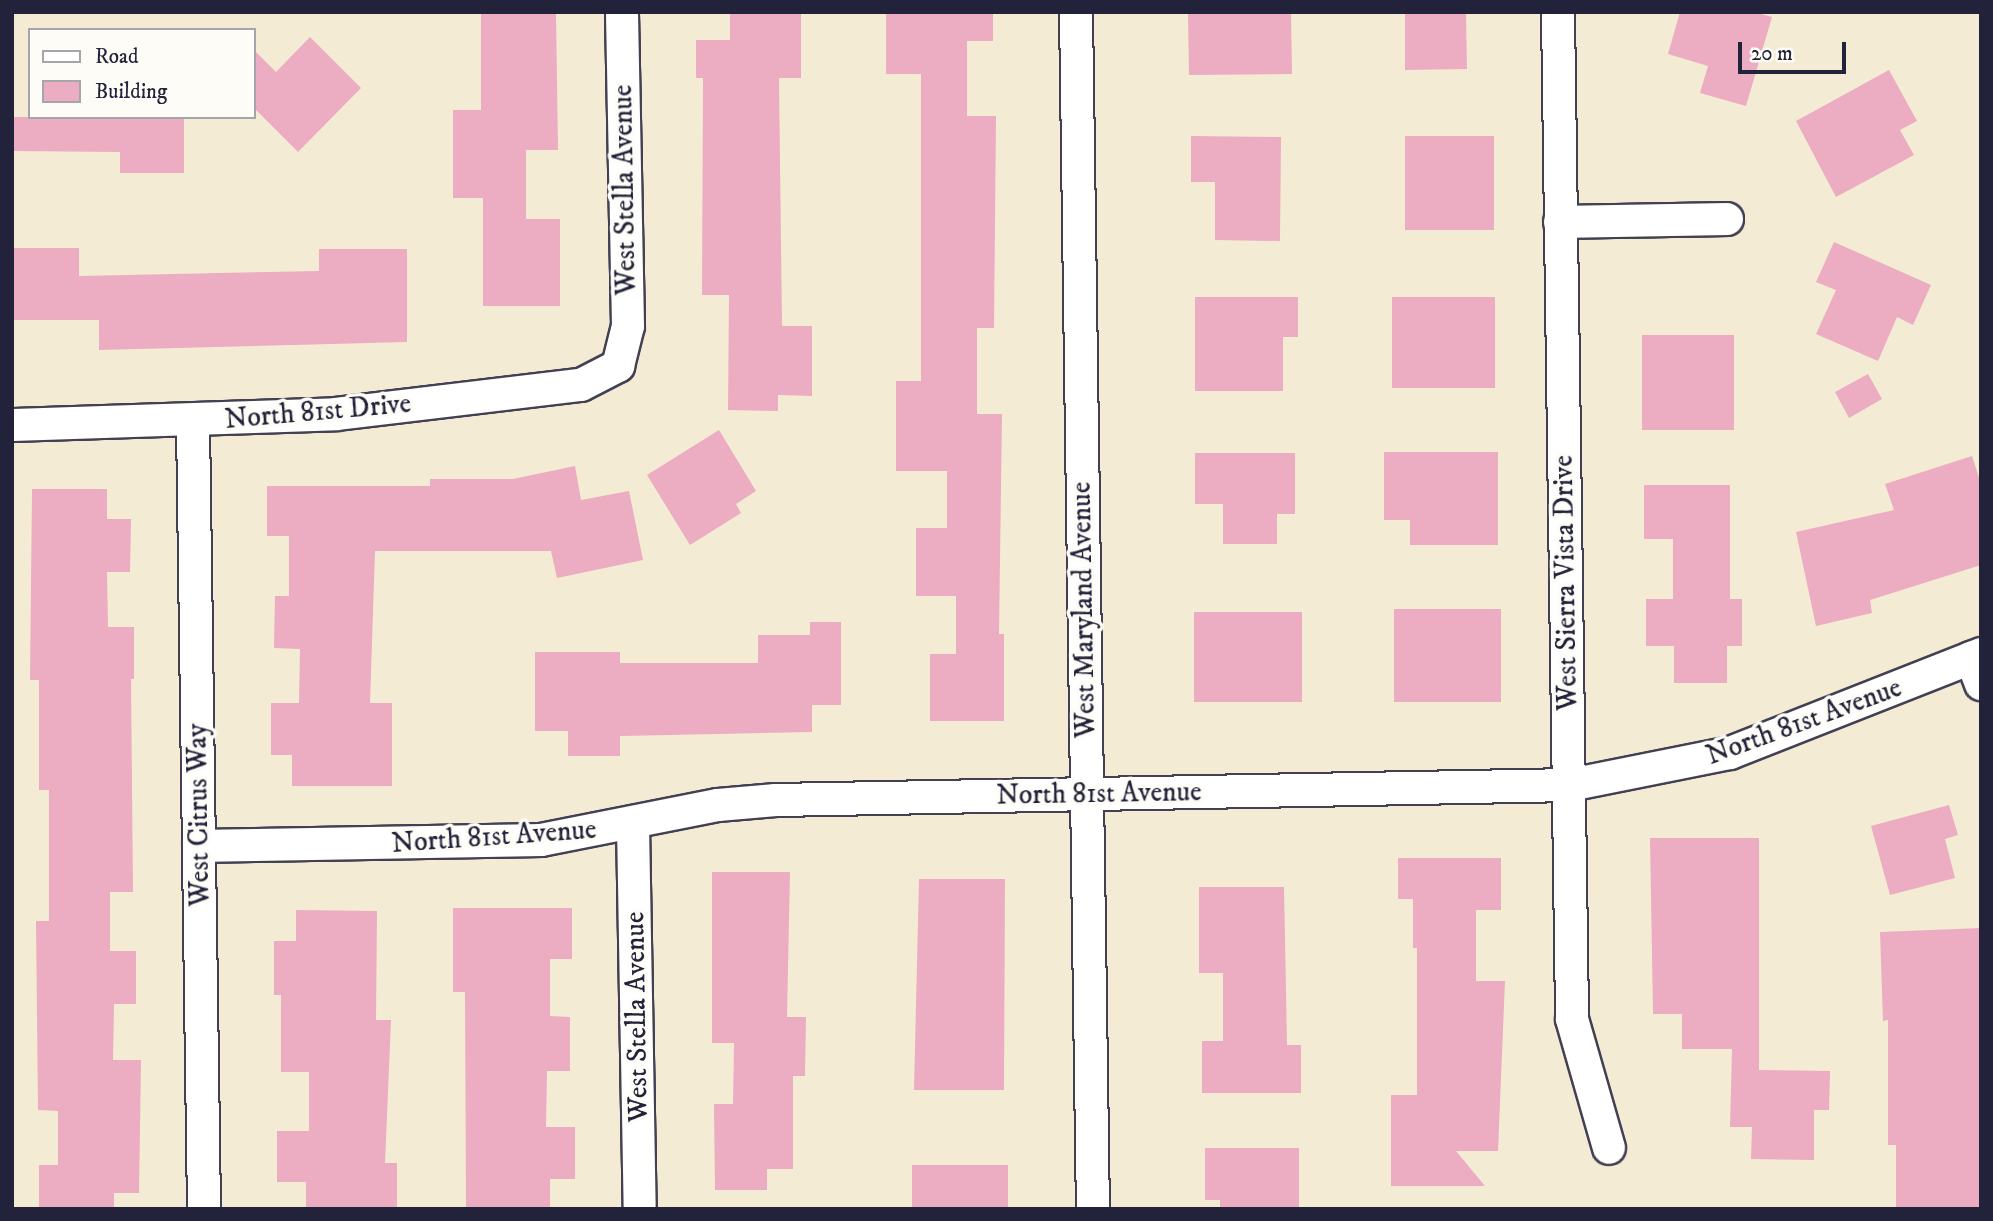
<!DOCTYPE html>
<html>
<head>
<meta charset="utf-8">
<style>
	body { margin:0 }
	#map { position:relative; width:1993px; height:1221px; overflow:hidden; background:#f4ebd5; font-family:"IM FELL DW Pica",serif }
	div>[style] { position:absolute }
	.building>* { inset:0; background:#ecacc1 }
	.roads { filter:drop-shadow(2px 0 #424052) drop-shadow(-2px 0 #424052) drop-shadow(0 2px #424052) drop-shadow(0 -2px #424052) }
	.minor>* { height:32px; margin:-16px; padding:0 16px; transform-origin:16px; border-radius:16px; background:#fff }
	span { translate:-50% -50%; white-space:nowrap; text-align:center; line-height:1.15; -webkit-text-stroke:7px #fdfcf7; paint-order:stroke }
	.street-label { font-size:28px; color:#22223b }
	.frame { position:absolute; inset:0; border:14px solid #22223b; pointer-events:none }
	.legend { position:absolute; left:28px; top:28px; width:228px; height:91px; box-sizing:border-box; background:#fdfcf7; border:2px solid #a5a5ac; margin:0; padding:9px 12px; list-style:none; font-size:21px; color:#22223b }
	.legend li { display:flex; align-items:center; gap:14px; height:35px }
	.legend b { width:35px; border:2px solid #a5a5ac }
	.scale { position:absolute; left:1738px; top:42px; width:108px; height:32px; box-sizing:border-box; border:4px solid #22223b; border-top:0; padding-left:9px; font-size:21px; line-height:24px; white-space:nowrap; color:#22223b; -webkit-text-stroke:5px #fdfcf7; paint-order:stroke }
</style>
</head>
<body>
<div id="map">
	<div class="building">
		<div style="clip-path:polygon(481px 12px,556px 12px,558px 150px,526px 150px,526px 219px,560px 219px,560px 306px,483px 306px,483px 198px,453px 198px,453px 110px,481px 110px)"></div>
		<div style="clip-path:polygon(730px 12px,801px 12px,801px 78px,779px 78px,782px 326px,812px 326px,812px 396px,778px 395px,778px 411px,728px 410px,729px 295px,702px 295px,703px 78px,696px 78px,696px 40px,730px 40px)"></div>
		<div style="clip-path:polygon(886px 12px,993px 12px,993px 41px,967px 41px,967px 116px,996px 116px,994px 328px,977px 328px,977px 414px,1002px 414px,999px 634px,1004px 634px,1004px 721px,930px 721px,930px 654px,956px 654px,956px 596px,916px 596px,916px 528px,947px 528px,947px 471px,896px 471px,896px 381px,921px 381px,921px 74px,886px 74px)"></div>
		<div style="clip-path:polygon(1188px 12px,1291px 12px,1292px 74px,1189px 75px)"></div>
		<div style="clip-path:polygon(1405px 12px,1466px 12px,1467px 69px,1405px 70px)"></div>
		<div style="clip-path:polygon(1680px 12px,1754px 12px,1772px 17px,1746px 106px,1700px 93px,1708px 66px,1668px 54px)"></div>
		<div style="clip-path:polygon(310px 37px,361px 88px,298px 152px,254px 108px,254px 50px,276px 72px)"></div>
		<div style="clip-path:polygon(1889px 70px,1917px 121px,1900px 130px,1914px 155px,1836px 197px,1796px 121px)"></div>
		<div style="clip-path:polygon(12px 117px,184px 117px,184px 173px,120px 173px,120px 152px,12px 151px)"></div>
		<div style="clip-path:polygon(1191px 136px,1281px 137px,1280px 241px,1215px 240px,1215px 182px,1191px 182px)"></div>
		<div style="clip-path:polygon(1405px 136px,1494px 136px,1494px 230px,1405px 230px)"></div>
		<div style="clip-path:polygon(1834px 242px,1931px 285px,1913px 325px,1897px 317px,1878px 361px,1816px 334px,1836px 290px,1816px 282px)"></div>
		<div style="clip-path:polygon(12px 248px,79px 248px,79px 276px,319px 271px,319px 249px,407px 249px,407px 342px,99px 350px,99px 320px,12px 320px)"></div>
		<div style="clip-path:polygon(1195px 297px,1298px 297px,1298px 337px,1283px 337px,1283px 391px,1195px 391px)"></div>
		<div style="clip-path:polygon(1392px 297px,1495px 297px,1495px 388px,1392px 388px)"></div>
		<div style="clip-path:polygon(1642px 335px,1734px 335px,1734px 430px,1642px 430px)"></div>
		<div style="clip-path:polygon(1868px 374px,1882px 399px,1849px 418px,1835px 392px)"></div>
		<div style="clip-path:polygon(719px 430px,756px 491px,736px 504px,741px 513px,690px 545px,647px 475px)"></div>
		<div style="clip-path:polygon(1384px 452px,1498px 452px,1498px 545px,1410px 545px,1410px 520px,1384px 520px)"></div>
		<div style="clip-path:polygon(1195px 453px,1295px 453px,1295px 514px,1277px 514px,1277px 544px,1223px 544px,1223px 504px,1195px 504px)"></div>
		<div style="clip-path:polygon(1972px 456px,1981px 484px,1981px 565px,1870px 600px,1872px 613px,1816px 626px,1796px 532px,1894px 510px,1885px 484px)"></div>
		<div style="clip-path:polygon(575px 466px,581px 500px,629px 491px,643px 560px,557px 578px,551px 551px,375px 551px,370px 703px,392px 703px,392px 786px,292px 786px,292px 755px,271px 755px,271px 703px,299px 703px,300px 649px,274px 648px,275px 596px,289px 596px,289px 536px,267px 536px,267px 486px,430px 486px,430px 479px,513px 479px)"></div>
		<div style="clip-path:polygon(1644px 485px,1730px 485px,1730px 599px,1742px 599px,1742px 646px,1727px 646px,1727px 683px,1674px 683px,1674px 646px,1646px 646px,1646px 599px,1673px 599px,1673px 539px,1644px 539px)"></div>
		<div style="clip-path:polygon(32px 489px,107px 489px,107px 519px,131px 519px,130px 572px,107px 572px,108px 627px,134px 627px,134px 679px,131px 679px,133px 892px,110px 892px,110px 951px,136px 951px,136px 1004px,114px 1004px,113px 1060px,141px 1060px,139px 1193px,114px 1193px,114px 1209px,39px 1209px,39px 1165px,58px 1165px,58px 1111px,38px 1110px,36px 921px,49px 921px,49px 790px,39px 790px,39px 680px,30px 680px)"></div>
		<div style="clip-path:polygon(1394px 609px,1501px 609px,1501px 702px,1394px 702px)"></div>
		<div style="clip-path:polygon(1194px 612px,1302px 612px,1302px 702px,1194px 702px)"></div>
		<div style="clip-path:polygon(810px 622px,841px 622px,841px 705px,812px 705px,812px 732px,620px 736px,620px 756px,568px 756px,568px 731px,535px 731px,535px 652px,620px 652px,620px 663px,758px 663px,758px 635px,810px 635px)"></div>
		<div style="clip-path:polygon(1949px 805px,1958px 835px,1945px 839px,1955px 878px,1890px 895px,1871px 826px)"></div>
		<div style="clip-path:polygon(1650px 838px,1759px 838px,1759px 1070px,1830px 1071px,1829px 1110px,1814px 1110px,1814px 1160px,1751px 1159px,1752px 1127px,1730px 1127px,1732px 1049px,1682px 1049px,1682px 1014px,1653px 1014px)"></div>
		<div style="clip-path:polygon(1398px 858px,1501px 858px,1501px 910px,1476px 910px,1476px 981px,1505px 981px,1498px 1151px,1456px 1151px,1485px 1186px,1391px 1186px,1391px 1095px,1417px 1095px,1417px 948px,1413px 948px,1413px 899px,1398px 899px)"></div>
		<div style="clip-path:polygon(712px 872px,790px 872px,787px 1017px,806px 1017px,805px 1076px,793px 1076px,793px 1169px,767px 1169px,767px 1190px,715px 1190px,714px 1104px,733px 1104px,734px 1043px,712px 1043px)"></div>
		<div style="clip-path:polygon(919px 879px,1005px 879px,1004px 1090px,914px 1090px)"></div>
		<div style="clip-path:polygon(1199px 887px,1284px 887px,1287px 1045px,1301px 1045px,1301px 1093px,1202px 1093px,1202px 1041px,1223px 1041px,1223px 973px,1199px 973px)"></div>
		<div style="clip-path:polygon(453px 908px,572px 908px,572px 959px,550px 959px,550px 1016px,570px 1017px,570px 1071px,547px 1071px,546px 1127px,575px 1127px,575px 1179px,550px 1179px,550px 1209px,466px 1209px,465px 992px,453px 992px)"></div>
		<div style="clip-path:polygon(296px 910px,377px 911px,376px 1020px,391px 1020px,385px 1163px,397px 1163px,397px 1209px,306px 1209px,306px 1182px,277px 1182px,277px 1131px,309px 1131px,309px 1072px,281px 1072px,281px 995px,274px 995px,274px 941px,296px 941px)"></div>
		<div style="clip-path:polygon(1981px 928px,1981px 1209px,1896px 1209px,1896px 1145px,1888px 1145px,1888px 1020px,1883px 1021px,1880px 932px)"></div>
		<div style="clip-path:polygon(1205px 1148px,1299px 1148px,1299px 1209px,1220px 1209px,1220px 1200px,1205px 1200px)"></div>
		<div style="clip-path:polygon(912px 1165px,1008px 1165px,1008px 1209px,912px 1209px)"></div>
	</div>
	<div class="roads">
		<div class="minor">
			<div style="left:1076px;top:12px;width:1197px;rotate:89.19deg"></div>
			<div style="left:1558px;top:12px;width:1007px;rotate:89.2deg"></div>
			<div style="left:1572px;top:1019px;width:134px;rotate:74deg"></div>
			<div style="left:1560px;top:222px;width:167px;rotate:-1deg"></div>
			<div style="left:193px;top:422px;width:787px;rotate:89.2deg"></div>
			<div style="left:12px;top:425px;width:324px;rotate:-1.9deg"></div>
			<div style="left:336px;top:414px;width:247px;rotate:-6.8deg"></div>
			<div style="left:581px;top:385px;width:42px;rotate:-27.2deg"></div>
			<div style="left:618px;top:366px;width:41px;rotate:-76deg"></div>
			<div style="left:628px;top:326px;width:314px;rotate:-91.1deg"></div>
			<div style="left:1971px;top:658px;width:28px;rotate:69deg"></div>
			<div style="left:633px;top:825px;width:384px;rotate:89deg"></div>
			<div style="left:199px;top:846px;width:342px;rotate:-1deg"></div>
			<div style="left:541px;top:840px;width:180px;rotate:-11.2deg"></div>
			<div style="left:718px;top:805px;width:58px;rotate:-4.9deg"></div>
			<div style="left:776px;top:800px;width:794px;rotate:-1.08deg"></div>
			<div style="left:1570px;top:785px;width:163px;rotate:-11.3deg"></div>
			<div style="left:1730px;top:753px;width:270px;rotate:-21.5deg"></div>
		</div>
	</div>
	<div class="street-label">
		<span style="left:625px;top:190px;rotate:-91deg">West Stella Avenue</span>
		<span style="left:318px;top:412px;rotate:-5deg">North 81st Drive</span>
		<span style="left:1566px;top:583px;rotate:-91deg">West Sierra Vista Drive</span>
		<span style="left:1084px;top:610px;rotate:-91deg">West Maryland Avenue</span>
		<span style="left:1804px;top:722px;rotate:-20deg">North 81st Avenue</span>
		<span style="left:1099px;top:794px;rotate:-1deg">North 81st Avenue</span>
		<span style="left:199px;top:815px;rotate:-91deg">West Citrus Way</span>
		<span style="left:494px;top:837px;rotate:-4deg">North 81st Avenue</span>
		<span style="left:637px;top:1017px;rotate:-91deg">West Stella Avenue</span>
	</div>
	<div class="frame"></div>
	<ul class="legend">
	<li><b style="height:9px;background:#fff"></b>Road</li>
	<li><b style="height:19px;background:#ecacc1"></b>Building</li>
	</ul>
	<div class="scale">20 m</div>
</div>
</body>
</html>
